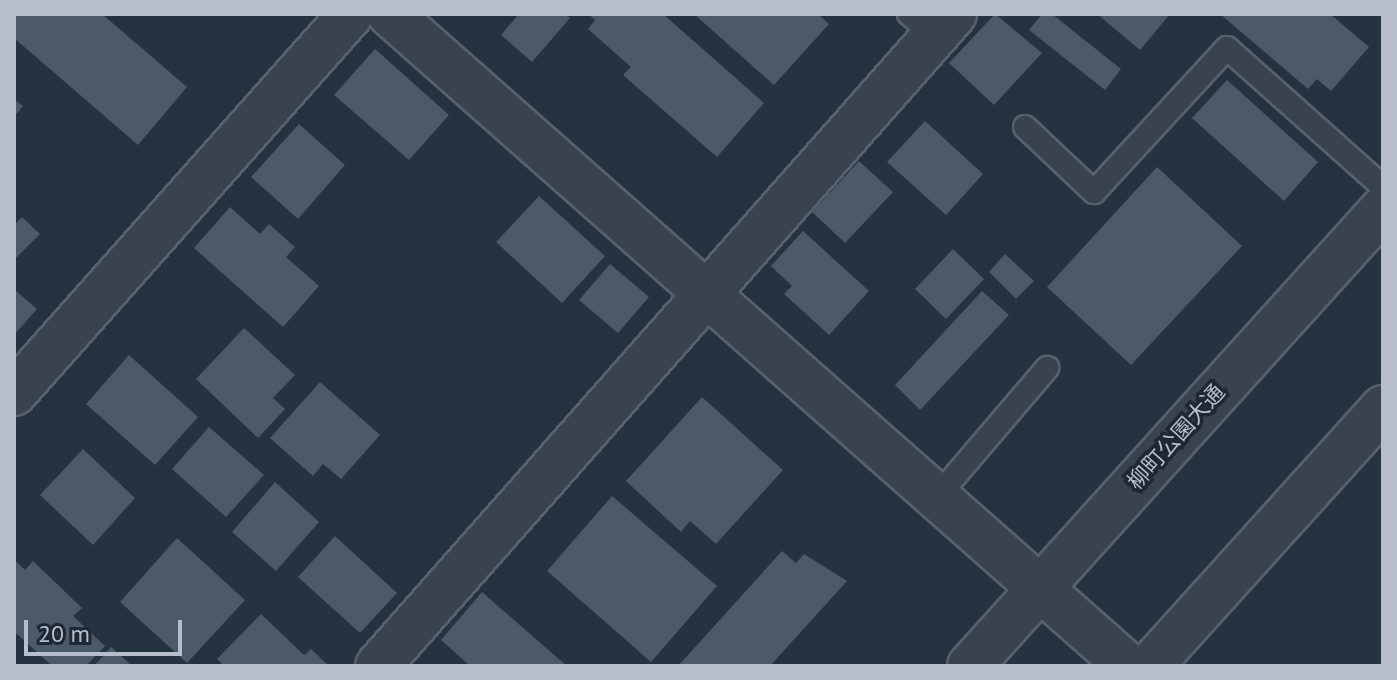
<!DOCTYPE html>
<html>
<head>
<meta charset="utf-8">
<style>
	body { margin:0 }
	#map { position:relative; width:1397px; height:680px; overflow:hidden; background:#25323f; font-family:"PT Sans","Noto Sans JP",sans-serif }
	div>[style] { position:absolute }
	.building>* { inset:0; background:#4b5968 }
	.roads { filter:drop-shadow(2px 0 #57616d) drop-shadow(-2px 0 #57616d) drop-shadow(0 2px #57616d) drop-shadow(0 -2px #57616d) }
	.service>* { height:22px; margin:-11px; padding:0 11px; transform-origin:11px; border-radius:11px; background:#39434f }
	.minor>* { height:44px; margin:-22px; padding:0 22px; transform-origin:22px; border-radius:22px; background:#39434f }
	.tertiary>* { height:44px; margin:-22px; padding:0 22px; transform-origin:22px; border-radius:22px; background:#39434f }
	span { translate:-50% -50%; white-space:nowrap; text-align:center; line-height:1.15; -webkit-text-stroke:7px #1e2834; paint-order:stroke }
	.street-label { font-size:22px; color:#b5beca }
	.frame { position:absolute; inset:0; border:16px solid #b5beca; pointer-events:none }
	.scale { position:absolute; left:24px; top:620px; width:158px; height:36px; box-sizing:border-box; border:4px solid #b5beca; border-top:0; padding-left:10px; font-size:24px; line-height:28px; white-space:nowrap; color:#b5beca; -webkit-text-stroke:6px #1e2834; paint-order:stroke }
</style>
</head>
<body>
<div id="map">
	<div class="building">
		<div style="clip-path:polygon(14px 14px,102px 14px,187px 87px,138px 145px,14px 38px)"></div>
		<div style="clip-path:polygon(519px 14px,565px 14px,570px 18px,532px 62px,501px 35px)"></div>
		<div style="clip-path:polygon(588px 14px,663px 14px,764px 103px,717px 157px,623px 75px,631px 67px,588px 29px,595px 20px)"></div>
		<div style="clip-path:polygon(694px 14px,818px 14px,829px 24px,774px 85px)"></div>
		<div style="clip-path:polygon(995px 14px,1042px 53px,994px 105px,949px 63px)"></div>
		<div style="clip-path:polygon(1042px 14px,1052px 14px,1121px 69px,1105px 90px,1029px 30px)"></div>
		<div style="clip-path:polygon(1097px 14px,1170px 14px,1140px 50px)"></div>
		<div style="clip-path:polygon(1220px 14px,1330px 14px,1369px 47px,1331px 91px,1317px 79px,1308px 89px)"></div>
		<div style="clip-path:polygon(375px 49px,449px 115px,409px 160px,334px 95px)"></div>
		<div style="clip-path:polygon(1227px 80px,1318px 162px,1284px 201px,1192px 118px)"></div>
		<div style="clip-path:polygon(14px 99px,23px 106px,14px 117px)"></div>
		<div style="clip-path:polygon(925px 121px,983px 174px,946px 215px,887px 162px)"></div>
		<div style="clip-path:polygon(299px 124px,345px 165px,298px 219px,251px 177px)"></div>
		<div style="clip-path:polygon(859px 161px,893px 192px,845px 243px,812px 212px)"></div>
		<div style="clip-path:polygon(1157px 167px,1242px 246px,1131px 365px,1047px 287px)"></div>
		<div style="clip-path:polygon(539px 196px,605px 256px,562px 303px,496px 242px)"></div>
		<div style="clip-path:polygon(230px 207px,260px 234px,269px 224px,295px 247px,286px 257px,319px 286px,283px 327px,194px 248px)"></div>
		<div style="clip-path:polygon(22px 217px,40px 234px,14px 260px,14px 225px)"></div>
		<div style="clip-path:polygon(803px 231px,869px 291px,829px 335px,784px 294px,792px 286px,771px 266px)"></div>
		<div style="clip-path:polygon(953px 249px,984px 279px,946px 319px,915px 289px)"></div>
		<div style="clip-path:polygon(1005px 254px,1034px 281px,1016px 299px,989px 272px)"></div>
		<div style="clip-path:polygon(610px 264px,649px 297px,618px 333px,579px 300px)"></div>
		<div style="clip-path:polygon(14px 289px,37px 309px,14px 335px)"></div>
		<div style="clip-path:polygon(982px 291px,1009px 315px,920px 410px,895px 385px)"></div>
		<div style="clip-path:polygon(244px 328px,295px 375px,273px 398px,285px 409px,258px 438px,196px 379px)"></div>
		<div style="clip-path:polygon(129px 355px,198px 417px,155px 465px,86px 404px)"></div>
		<div style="clip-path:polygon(320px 382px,380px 435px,341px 479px,323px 464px,313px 476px,270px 438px)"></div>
		<div style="clip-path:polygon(702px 397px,783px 470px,716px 544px,690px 521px,681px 532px,626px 481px)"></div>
		<div style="clip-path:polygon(209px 427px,264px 475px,226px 517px,172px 469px)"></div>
		<div style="clip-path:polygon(83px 449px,135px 498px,93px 545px,40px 495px)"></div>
		<div style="clip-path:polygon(275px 482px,319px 522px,276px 571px,232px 532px)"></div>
		<div style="clip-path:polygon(612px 496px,717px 586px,651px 662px,547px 571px)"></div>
		<div style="clip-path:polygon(335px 536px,397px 593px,360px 633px,298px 577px)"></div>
		<div style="clip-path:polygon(177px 538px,245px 600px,187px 663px,120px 602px)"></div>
		<div style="clip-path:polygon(782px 551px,796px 563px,804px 554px,847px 581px,770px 666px,678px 666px)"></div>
		<div style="clip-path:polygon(14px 559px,25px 570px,33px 561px,82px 608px,73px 616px,105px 646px,86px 666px,52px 666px,17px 634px,14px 637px)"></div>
		<div style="clip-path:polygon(482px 592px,567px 666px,470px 666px,441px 640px)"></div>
		<div style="clip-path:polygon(261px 614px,304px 655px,311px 649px,329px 666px,224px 666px,217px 659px)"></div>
		<div style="clip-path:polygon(111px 647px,132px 666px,94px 666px)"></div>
	</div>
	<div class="roads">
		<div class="service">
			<div style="left:909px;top:14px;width:34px;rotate:40deg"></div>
			<div style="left:1025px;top:127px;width:95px;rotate:43.3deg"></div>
			<div style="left:1094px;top:192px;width:196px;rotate:-47.3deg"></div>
			<div style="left:1227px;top:48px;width:209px;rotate:41.7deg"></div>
			<div style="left:937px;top:497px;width:170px;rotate:-49.5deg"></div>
		</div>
		<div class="minor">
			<div style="left:390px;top:14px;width:985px;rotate:41.46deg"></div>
			<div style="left:14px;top:393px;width:507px;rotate:-48.36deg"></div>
			<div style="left:378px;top:666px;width:870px;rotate:-48.54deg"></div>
		</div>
		<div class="tertiary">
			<div style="left:970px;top:666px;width:616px;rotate:-47.9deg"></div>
			<div style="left:1150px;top:666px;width:348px;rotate:-47.9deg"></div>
		</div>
	</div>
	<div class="street-label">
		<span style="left:1176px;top:437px;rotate:-48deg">柳町公園大通</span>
	</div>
	<div class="frame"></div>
	<div class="scale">20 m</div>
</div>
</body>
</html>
